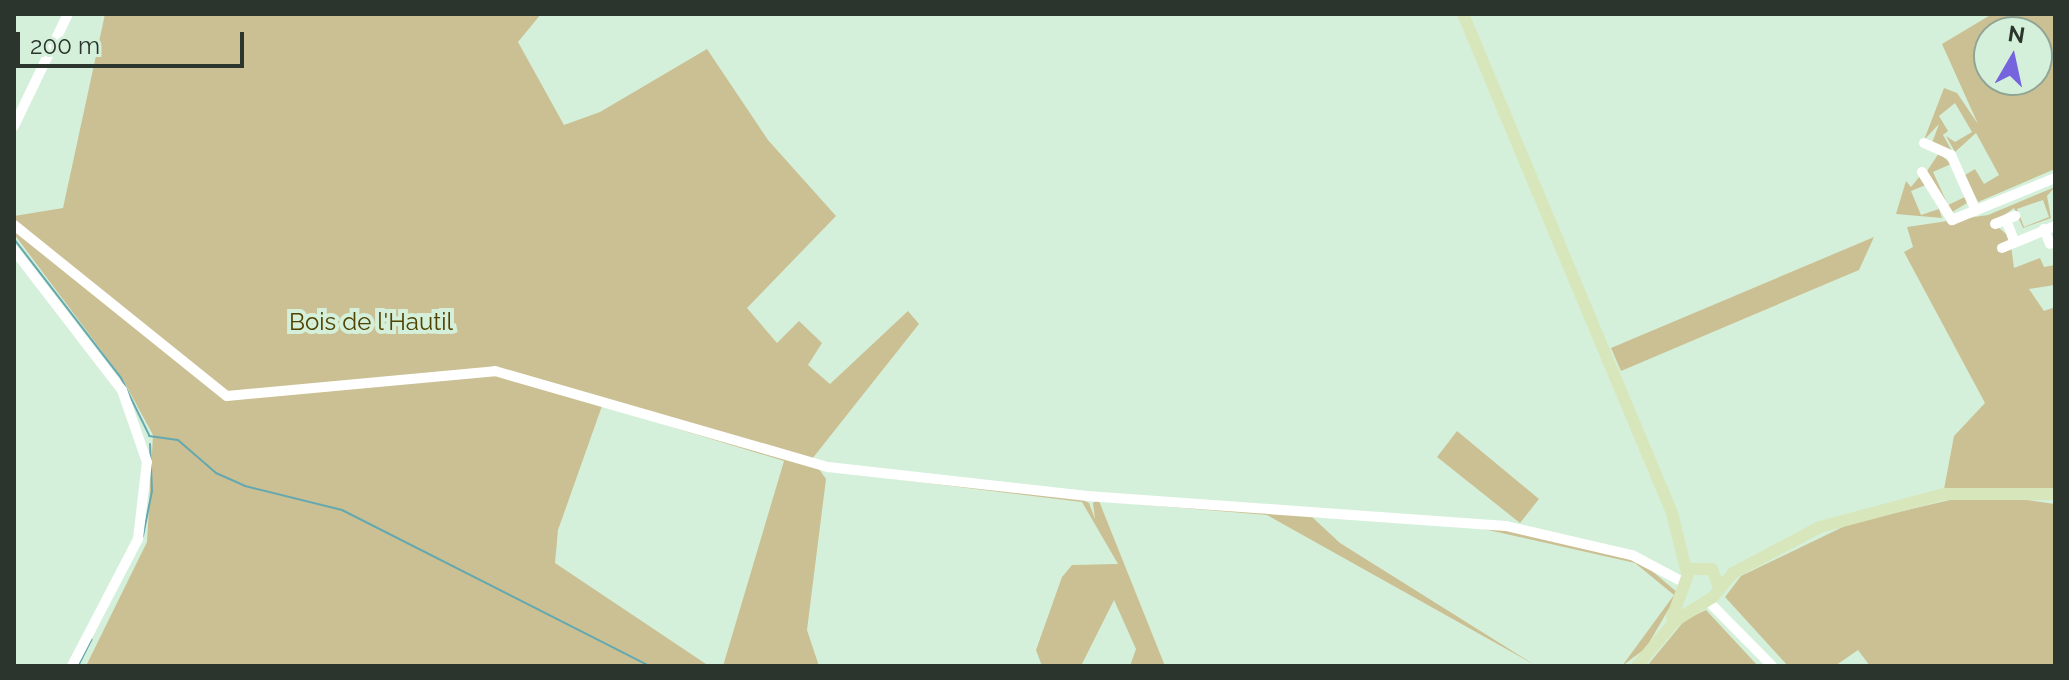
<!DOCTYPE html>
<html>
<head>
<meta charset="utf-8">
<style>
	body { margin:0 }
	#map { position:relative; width:2069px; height:680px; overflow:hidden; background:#d5f0da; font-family:Raleway,sans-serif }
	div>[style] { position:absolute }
	.green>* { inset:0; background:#cbc093 }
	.stream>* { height:2px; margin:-1px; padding:0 1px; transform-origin:1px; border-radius:1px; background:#65a8af }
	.minor>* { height:10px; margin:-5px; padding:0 5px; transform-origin:5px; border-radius:5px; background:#fff }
	.major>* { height:12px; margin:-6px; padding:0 6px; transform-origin:6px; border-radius:6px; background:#d8e6bb }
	span { translate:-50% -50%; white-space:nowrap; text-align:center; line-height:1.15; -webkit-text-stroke:8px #d5f0da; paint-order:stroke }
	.park-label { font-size:24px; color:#504300 }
	.frame { position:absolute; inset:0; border:16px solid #2b352d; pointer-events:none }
	.north { position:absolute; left:1973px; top:16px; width:80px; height:80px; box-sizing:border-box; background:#d5f0da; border:2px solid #91a595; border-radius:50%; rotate:9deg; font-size:22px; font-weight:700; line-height:32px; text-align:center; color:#2b352d }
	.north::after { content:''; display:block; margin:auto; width:28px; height:36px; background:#7564de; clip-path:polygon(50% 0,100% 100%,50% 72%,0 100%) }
	.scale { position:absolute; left:16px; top:32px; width:228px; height:36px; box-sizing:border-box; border:4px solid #2b352d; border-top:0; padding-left:10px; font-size:24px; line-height:28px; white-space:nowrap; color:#2b352d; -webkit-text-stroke:6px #d5f0da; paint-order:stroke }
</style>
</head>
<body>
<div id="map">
	<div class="green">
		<div style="clip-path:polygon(105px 14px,541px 14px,518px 42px,564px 125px,600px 112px,707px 49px,768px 140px,836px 216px,747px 308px,777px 343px,799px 321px,822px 343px,808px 365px,830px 384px,908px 311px,919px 324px,812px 459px,826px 479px,807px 630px,819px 666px,723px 666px,784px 461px,602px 406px,558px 530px,555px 563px,709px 666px,86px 666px,147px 542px,153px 435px,122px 378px,14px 234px,14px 216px,63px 208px)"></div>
		<div style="clip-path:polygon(evenodd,1992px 14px,2055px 14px,2055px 169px,1978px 202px,1965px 175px,1975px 169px,1984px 184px,1999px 175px,1976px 133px,1955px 152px,1946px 136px,1955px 142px,1972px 132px,1955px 103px,1939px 116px,1948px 131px,1943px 135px,1952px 151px,1932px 143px,1939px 124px,1924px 140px,1944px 88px,1957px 93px,1978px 124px,1942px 44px,1992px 14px,1989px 32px,2037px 32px,2037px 80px,1989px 80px,1989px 32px)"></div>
		<div style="clip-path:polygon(1939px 153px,1951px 164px,1933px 172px,1948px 205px,1965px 197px,1967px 203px,1949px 214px,1927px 171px)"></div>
		<div style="clip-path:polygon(1920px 176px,1928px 184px,1911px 191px,1921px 215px,1939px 209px,1942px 218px,1896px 214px,1906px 181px,1911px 187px)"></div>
		<div style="clip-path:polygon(evenodd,2055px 187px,2047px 196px,2051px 218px,2023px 228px,2014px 208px,1993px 223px,2010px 237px,2014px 268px,2040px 258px,2044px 267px,2055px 265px,2055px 285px,2029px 289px,2044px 311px,2055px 307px,2055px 489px,1944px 489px,1954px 436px,1985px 403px,1904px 252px,1913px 247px,1907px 227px,1988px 215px,2055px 187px,2043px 200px,2049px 217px,2024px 227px,2017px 209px,2043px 200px)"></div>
		<div style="clip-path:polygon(1874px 237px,1859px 270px,1621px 371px,1611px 348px)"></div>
		<div style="clip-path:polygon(1457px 431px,1539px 499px,1520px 523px,1437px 457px)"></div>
		<div style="clip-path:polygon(829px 471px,1079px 498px,1089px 503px,1095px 519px,1093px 503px,1097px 500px,1486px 526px,1638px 559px,1678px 593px,1646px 648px,1622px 666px,1674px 595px,1635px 563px,1466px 525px,1312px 517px,1340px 543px,1533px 664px,1267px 515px,1099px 501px,1165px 666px,1130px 666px,1136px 649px,1114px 600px,1081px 666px,1042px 666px,1036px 650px,1062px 577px,1072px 565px,1118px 564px,1082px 502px)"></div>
		<div style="clip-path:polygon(2012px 498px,2055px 504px,2055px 666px,1870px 666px,1858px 650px,1835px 666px,1788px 666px,1725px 597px,1741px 576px,1851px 523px,1950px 500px)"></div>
		<div style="clip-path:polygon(1706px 610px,1758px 666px,1647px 666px,1685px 620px)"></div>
	</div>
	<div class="stream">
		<div style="left:14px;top:239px;width:175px;rotate:52.4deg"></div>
		<div style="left:121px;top:378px;width:64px;rotate:63.8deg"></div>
		<div style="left:149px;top:436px;width:29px;rotate:8deg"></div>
		<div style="left:178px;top:440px;width:50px;rotate:41deg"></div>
		<div style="left:216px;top:473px;width:32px;rotate:24deg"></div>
		<div style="left:245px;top:486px;width:100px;rotate:13.9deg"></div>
		<div style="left:342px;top:510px;width:344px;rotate:26.9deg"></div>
		<div style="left:143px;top:536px;width:46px;rotate:-78.7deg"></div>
		<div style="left:152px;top:491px;width:47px;rotate:-92.4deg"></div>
		<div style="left:78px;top:666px;width:30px;rotate:-63deg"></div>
	</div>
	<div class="minor">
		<div style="left:14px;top:126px;width:124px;rotate:-64.3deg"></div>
		<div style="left:1924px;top:143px;width:30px;rotate:24deg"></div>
		<div style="left:1951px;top:155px;width:61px;rotate:65.9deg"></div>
		<div style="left:1922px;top:172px;width:57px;rotate:58deg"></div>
		<div style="left:1952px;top:220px;width:111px;rotate:-22.2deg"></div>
		<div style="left:2006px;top:220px;width:22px;rotate:69deg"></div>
		<div style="left:1995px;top:224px;width:22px;rotate:-22deg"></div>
		<div style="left:14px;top:225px;width:273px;rotate:38.8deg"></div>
		<div style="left:227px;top:396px;width:269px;rotate:-5.3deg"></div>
		<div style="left:495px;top:371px;width:347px;rotate:16.1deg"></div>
		<div style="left:828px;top:467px;width:261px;rotate:6.4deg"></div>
		<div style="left:1087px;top:496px;width:420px;rotate:4.1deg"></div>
		<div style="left:1506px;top:526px;width:129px;rotate:13deg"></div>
		<div style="left:1632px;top:555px;width:58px;rotate:27.9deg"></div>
		<div style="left:2044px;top:229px;width:16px;rotate:68deg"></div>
		<div style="left:2002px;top:248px;width:57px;rotate:-22.5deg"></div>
		<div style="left:14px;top:250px;width:177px;rotate:52.4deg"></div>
		<div style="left:122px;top:390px;width:76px;rotate:70.9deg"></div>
		<div style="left:147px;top:462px;width:78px;rotate:96.7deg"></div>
		<div style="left:138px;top:539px;width:143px;rotate:117.5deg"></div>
		<div style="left:1708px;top:601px;width:91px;rotate:45.4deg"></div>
	</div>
	<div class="major">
		<div style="left:1463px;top:14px;width:541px;rotate:67.27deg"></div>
		<div style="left:1672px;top:513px;width:62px;rotate:76deg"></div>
		<div style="left:1672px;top:618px;width:52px;rotate:-69.8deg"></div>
		<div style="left:1690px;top:569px;width:22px"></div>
		<div style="left:1712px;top:569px;width:20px;rotate:70deg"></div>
		<div style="left:1637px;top:666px;width:59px;rotate:-49.8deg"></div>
		<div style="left:1675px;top:621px;width:45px;rotate:-32.3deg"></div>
		<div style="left:1713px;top:597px;width:31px;rotate:-50deg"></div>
		<div style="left:1733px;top:573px;width:98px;rotate:-27.9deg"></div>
		<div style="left:1820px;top:527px;width:128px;rotate:-14.9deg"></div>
		<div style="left:1944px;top:494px;width:111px"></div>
	</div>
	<div class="park-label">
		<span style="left:371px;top:322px">Bois de l'Hautil</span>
	</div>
	<div class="frame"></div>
	<div class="north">N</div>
	<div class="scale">200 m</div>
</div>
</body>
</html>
